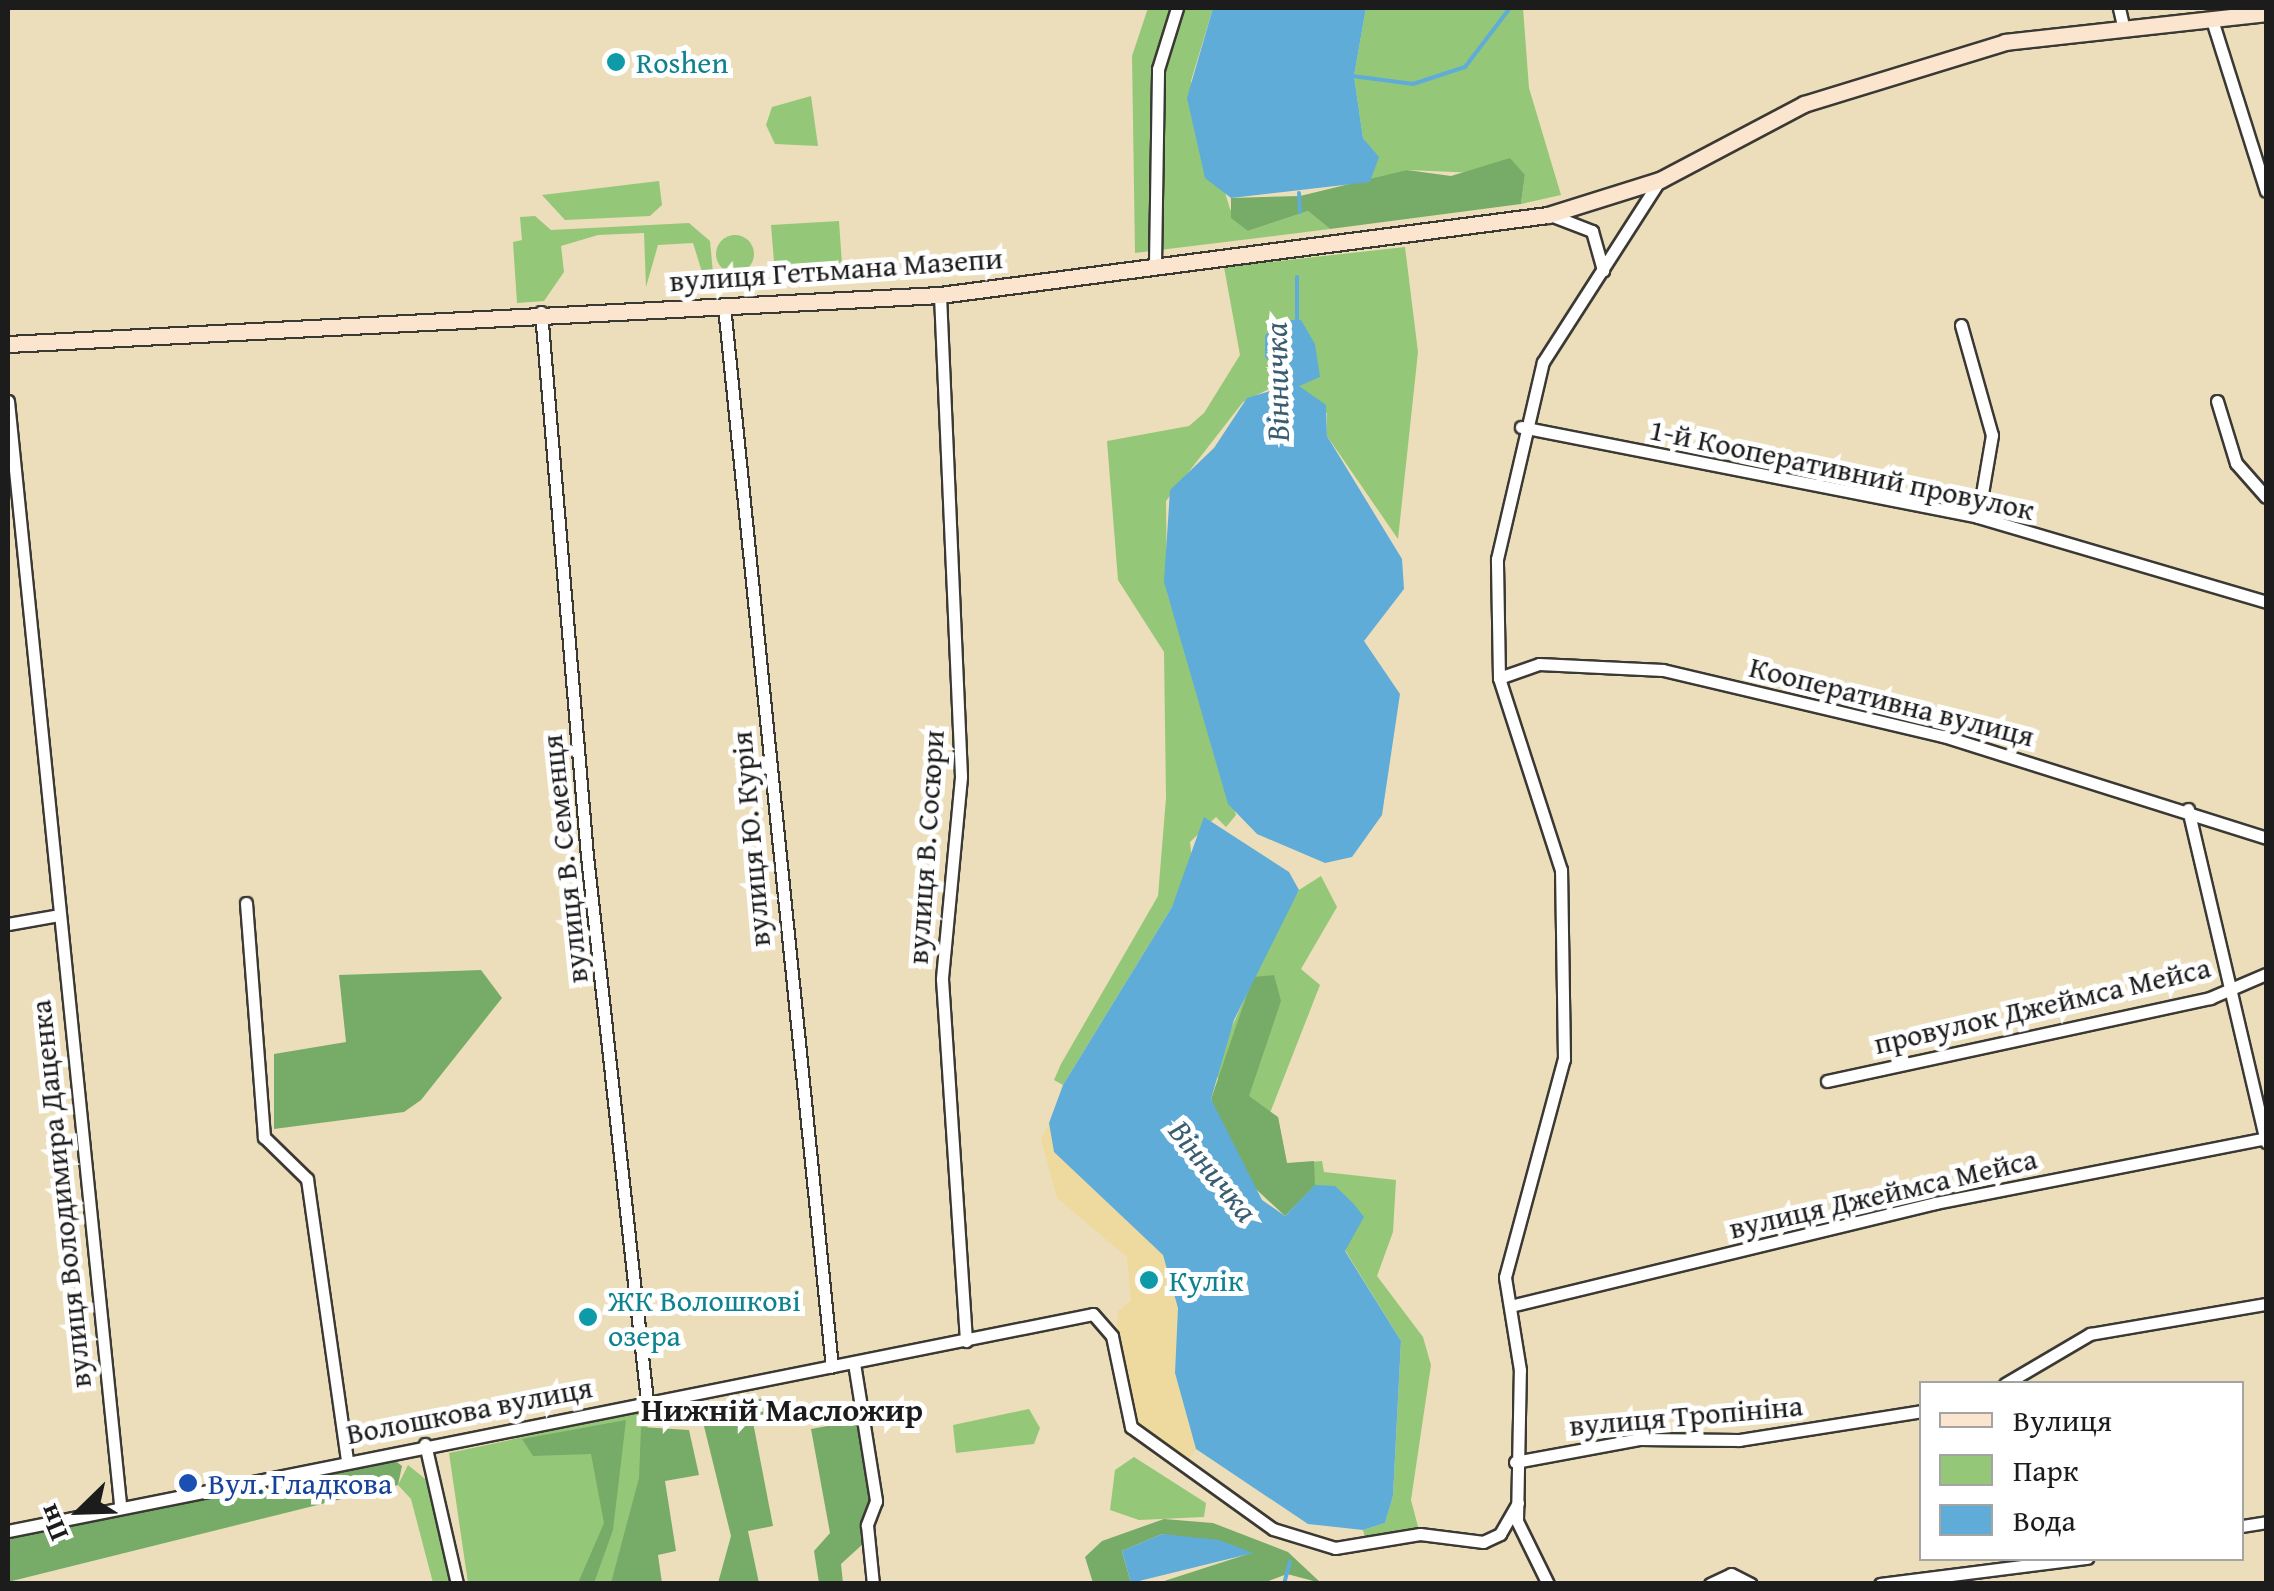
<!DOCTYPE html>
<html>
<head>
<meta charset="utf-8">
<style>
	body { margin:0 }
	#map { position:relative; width:2274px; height:1591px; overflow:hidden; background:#ecdebb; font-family:"Gentium Book Plus",serif }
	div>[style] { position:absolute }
	.green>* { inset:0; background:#94c778 }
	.round { border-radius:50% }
	.forest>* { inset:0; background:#77ac68 }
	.sand>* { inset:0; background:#eeda9e }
	.water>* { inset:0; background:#5facd8 }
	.stream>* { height:4px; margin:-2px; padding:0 2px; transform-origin:2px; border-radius:2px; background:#5facd8 }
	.roads { filter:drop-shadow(2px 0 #3b3934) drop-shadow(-2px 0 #3b3934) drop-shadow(0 2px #3b3934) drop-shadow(0 -2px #3b3934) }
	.street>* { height:11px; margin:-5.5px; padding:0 5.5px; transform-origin:5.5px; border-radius:5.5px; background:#fff }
	.secondary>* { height:15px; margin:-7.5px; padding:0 7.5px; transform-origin:7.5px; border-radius:7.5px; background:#fce5cf }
	.dots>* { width:28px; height:28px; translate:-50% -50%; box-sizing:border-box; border:5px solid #fff; border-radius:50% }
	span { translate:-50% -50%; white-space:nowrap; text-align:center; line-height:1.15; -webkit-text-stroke:10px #fff; paint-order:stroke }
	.culture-label { font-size:30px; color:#0d838f }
	.left { translate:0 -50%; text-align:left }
	.street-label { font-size:30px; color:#1c1c1c }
	.transit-label { font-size:30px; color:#164399 }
	.water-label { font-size:32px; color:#3a5d71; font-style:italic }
	.neighbourhood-label { font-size:32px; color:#1c1c1c; font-weight:700 }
	.frame { position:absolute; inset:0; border:10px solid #1c1c1c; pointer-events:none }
	.legend { position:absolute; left:1919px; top:1381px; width:325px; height:180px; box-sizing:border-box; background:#fff; border:2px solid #a4a4a4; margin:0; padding:12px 18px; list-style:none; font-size:30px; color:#1c1c1c }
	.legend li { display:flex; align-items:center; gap:20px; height:50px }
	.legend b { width:50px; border:2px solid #a4a4a4 }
	.north { position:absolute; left:30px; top:1461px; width:100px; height:100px; -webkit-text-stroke:8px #fff; paint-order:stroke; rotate:247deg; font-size:28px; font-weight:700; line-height:40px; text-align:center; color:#1c1c1c }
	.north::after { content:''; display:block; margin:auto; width:35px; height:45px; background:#1c1c1c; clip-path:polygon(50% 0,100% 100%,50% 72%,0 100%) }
</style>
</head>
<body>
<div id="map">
	<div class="green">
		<div style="clip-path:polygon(1148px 8px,1213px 8px,1191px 81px,1230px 209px,1248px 231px,1308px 211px,1330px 229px,1135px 253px,1132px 56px)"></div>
		<div style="clip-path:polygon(1366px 8px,1523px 8px,1529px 88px,1561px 195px,1521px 204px,1525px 175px,1407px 170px,1370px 182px,1378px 157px,1363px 138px,1354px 76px)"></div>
		<div style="clip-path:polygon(811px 96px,818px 146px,775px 144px,766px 125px,772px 107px)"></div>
		<div style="clip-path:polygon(659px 181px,662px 205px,650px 216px,565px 220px,542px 195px)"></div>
		<div style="clip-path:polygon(535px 216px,551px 230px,689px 223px,710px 241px,713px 273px,702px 272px,693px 243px,658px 245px,646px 287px,644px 233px,598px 235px,561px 246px,564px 272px,544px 301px,517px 303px,513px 242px,522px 240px,520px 217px)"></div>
		<div style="clip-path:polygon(839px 221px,843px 279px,776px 286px,771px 225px)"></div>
		<div class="round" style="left:716px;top:235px;width:38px;height:38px"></div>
		<div style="clip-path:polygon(1405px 247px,1418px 352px,1398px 539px,1327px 436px,1327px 413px,1269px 389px,1243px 402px,1166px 501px,1167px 592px,1236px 815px,1226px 827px,1216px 817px,1190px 842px,1192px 860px,1172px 907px,1063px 1085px,1054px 1080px,1061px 1064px,1158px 896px,1166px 798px,1164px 652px,1118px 580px,1107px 441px,1189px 426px,1204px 413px,1240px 355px,1224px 267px)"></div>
		<div style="clip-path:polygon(1321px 876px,1337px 907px,1301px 969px,1320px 985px,1268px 1118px,1278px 1117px,1287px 1164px,1322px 1161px,1324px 1172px,1396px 1180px,1393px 1232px,1377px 1276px,1423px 1337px,1431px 1365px,1411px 1500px,1420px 1534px,1367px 1545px,1363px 1530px,1385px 1523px,1393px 1496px,1401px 1341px,1345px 1250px,1298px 1210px,1213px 1070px,1272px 936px,1299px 890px)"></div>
		<div style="clip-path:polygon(1029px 1409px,1040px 1428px,1034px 1444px,956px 1453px,953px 1425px)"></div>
		<div style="clip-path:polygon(645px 1411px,657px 1487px,636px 1583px,468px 1583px,449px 1453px)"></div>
		<div style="clip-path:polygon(1134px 1457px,1206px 1503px,1204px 1517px,1139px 1520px,1110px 1510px,1115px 1470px)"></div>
		<div style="clip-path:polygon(408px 1465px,429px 1482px,455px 1583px,433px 1583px,411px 1499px,398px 1485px)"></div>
	</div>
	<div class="forest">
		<div style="clip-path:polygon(1510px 158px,1525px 175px,1521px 204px,1330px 229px,1308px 211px,1248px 231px,1231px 218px,1231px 198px,1300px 196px,1407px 170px,1451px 176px)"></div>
		<div style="clip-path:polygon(481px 970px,502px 998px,421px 1100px,404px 1112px,274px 1129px,274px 1054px,346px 1042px,339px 975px)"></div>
		<div style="clip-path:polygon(1274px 975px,1281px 1001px,1249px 1096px,1278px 1117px,1287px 1163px,1314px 1161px,1315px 1185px,1285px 1216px,1242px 1176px,1211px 1099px,1253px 977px)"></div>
		<div style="clip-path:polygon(769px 1397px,773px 1412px,752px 1417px,773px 1526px,748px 1531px,759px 1583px,718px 1583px,731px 1536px,700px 1410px)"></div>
		<div style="clip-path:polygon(626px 1420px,613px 1530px,594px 1583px,578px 1583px,604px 1523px,591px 1454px,533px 1456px,522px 1439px)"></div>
		<div style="clip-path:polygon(859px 1420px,871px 1500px,864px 1543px,841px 1564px,843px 1583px,819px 1583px,814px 1551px,830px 1533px,811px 1429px)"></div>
		<div style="clip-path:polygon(641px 1427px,689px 1430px,699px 1475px,665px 1481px,676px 1551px,658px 1555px,662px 1583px,611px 1583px,639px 1478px)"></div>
		<div style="clip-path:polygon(385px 1453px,402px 1466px,398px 1485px,8px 1582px,8px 1531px)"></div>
		<div style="clip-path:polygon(1164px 1519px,1213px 1523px,1288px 1552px,1321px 1583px,1287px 1574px,1263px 1583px,1158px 1583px,1251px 1553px,1162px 1534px,1122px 1551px,1131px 1583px,1093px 1583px,1085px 1557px,1102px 1541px)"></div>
	</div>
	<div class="sand">
		<div style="clip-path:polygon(1049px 1123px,1054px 1152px,1163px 1255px,1178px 1308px,1175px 1373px,1196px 1449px,1189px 1459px,1136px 1425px,1116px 1334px,1118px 1311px,1131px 1301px,1127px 1257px,1057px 1198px,1041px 1139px)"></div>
	</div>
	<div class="water">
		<div style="clip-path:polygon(1213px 8px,1366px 8px,1354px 76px,1363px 138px,1379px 157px,1370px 182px,1231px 198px,1205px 178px,1187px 98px)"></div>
		<div style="clip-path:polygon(1278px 320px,1301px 320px,1315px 344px,1320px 377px,1299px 386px,1326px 405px,1327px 436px,1402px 559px,1404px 589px,1364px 641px,1400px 694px,1382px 815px,1352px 857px,1325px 863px,1257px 834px,1228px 804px,1164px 582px,1170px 490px,1214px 448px,1247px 398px,1291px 385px,1265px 357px,1265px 336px)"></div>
		<div style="clip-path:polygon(1204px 817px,1289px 872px,1299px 890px,1234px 1020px,1211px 1099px,1262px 1200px,1285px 1216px,1315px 1185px,1335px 1186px,1353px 1203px,1364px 1217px,1345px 1251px,1401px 1341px,1393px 1496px,1385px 1523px,1363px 1530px,1308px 1524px,1196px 1449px,1175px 1373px,1178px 1308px,1163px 1255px,1054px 1152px,1049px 1123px,1063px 1085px,1172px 907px)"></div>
		<div style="clip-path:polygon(1162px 1534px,1219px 1540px,1253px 1553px,1131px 1583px,1122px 1551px)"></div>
	</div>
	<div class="stream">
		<div style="left:1352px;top:76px;width:62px;rotate:7.5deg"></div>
		<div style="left:1413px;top:84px;width:55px;rotate:-18.1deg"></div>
		<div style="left:1465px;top:67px;width:74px;rotate:-52.7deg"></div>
		<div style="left:1299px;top:193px;width:19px;rotate:87deg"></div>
		<div style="left:1297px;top:322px;width:45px;rotate:-90deg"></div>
		<div style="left:1284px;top:1584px;width:23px;rotate:-75deg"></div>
	</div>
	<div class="roads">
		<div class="street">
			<div style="left:2119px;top:8px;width:18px;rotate:77deg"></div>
			<div style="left:2212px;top:20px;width:179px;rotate:72.5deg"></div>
			<div style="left:1553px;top:216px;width:42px;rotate:21deg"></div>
			<div style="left:1592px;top:231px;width:41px;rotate:74.2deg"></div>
			<div style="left:1155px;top:264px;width:195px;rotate:-89.1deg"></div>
			<div style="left:1158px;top:69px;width:64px;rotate:-72.7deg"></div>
			<div style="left:940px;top:295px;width:482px;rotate:87.5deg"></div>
			<div style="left:961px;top:777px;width:203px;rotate:95.4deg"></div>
			<div style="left:942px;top:979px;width:363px;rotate:86.2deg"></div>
			<div style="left:724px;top:306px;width:1066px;rotate:84.19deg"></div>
			<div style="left:541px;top:312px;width:546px;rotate:85.17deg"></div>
			<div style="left:587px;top:856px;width:548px;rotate:83.72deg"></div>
			<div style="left:1961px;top:325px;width:114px;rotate:74.3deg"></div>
			<div style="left:1992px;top:435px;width:83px;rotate:99.7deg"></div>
			<div style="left:8px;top:401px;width:1109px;rotate:84.2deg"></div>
			<div style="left:2217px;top:401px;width:65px;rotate:73deg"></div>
			<div style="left:2236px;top:463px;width:45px;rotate:48.6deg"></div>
			<div style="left:1521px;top:427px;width:466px;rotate:11.1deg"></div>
			<div style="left:1978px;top:517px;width:300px;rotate:16.4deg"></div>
			<div style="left:1499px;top:678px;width:42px;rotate:-19.3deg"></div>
			<div style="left:1539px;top:664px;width:124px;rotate:2.8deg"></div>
			<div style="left:1663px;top:670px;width:288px;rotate:13.3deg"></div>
			<div style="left:1943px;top:736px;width:339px;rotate:17.5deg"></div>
			<div style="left:2188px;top:809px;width:342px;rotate:76.8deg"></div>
			<div style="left:246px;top:903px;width:235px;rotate:85.6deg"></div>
			<div style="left:264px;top:1137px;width:60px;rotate:44.3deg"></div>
			<div style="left:307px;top:1179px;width:284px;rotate:81.9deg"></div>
			<div style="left:8px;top:924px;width:47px;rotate:-9.9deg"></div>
			<div style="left:1827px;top:1081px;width:392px;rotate:-12.2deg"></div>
			<div style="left:2210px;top:998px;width:61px;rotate:-23.2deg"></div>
			<div style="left:1514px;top:1305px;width:433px;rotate:-13.6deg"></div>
			<div style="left:1935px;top:1203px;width:337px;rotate:-11.1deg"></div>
			<div style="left:854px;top:1363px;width:140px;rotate:80.9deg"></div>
			<div style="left:876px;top:1501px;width:26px;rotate:111deg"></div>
			<div style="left:867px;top:1525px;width:59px;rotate:84.2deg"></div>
			<div style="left:2005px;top:1384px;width:99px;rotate:-30.5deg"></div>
			<div style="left:2090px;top:1334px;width:179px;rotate:-9.7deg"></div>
			<div style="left:425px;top:1444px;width:144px;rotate:77.1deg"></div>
			<div style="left:1515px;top:1462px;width:126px;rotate:-10.5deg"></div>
			<div style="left:1639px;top:1439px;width:100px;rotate:0.6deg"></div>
			<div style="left:1739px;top:1440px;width:185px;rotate:-9deg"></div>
			<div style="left:2242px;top:1526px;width:24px;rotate:-9deg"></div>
			<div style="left:8px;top:1531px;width:1106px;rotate:-11.31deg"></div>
			<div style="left:1093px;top:1314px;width:29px;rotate:49deg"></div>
			<div style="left:1112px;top:1336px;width:93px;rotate:78.2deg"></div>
			<div style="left:1131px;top:1427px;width:175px;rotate:35.7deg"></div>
			<div style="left:1273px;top:1529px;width:65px;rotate:17deg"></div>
			<div style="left:1335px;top:1548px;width:86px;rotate:-9.4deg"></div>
			<div style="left:1420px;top:1534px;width:64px;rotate:7.2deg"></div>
			<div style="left:1483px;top:1542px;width:19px;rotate:-25deg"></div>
			<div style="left:1500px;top:1534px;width:36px;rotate:-60deg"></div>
			<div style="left:1548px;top:1584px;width:70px;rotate:-116.2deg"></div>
			<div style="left:1517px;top:1521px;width:151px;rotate:-88.9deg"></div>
			<div style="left:1520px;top:1370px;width:94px;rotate:-99.2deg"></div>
			<div style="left:1505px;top:1277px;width:226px;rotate:-74.9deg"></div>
			<div style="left:1564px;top:1059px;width:189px;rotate:-90.9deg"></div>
			<div style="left:1561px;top:870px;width:202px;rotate:-107.9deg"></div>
			<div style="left:1499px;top:678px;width:119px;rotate:-91deg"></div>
			<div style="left:1497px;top:559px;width:202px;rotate:-76.9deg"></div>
			<div style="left:1543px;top:362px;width:216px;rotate:-57.3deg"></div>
			<div style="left:1710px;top:1584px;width:23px;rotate:-25deg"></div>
			<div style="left:1731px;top:1574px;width:22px;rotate:27deg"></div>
			<div style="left:1880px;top:1584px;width:209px;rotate:-7.2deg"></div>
		</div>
		<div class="secondary">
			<div style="left:8px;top:344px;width:933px;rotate:-3.01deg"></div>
			<div style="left:940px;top:295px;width:613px;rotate:-7.5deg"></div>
			<div style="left:1548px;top:215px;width:117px;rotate:-17.4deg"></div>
			<div style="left:1660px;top:180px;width:163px;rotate:-27.8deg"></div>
			<div style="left:1804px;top:104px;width:210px;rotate:-17.1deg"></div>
			<div style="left:2005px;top:42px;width:263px;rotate:-6.3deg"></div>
		</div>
	</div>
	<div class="dots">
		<div style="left:616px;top:62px;background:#0f9aa8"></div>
		<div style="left:1149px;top:1280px;background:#0f9aa8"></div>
		<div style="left:588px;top:1317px;background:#0f9aa8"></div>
		<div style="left:188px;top:1483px;background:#1a4fb4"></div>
	</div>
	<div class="culture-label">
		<span class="left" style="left:636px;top:62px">Roshen</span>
		<span class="left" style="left:1169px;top:1280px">Кулік</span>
		<span class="left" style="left:608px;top:1317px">ЖК Волошкові<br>озера</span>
	</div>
	<div class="street-label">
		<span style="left:836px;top:269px;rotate:-4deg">вулиця Гетьмана Мазепи</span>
		<span style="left:1842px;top:469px;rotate:12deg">1-й Кооперативний провулок</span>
		<span style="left:1892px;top:701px;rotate:14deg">Кооперативна вулиця</span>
		<span style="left:750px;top:839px;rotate:-95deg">вулиця Ю. Курія</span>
		<span style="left:925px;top:847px;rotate:-86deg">вулиця В. Сосюри</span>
		<span style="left:564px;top:859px;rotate:-96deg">вулиця В. Семенця</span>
		<span style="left:2042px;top:1005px;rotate:-13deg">провулок Джеймса Мейса</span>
		<span style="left:1883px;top:1193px;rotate:-13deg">вулиця Джеймса Мейса</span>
		<span style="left:60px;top:1194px;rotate:-96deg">вулиця Володимира Даценка</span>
		<span style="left:469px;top:1410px;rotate:-11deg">Волошкова вулиця</span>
		<span style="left:1686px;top:1415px;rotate:-5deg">вулиця Тропініна</span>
	</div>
	<div class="transit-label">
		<span class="left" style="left:208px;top:1483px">Вул. Гладкова</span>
	</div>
	<div class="water-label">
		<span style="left:1277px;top:382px;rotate:-91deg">Вінничка</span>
		<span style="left:1213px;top:1171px;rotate:51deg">Вінничка</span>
	</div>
	<div class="neighbourhood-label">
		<span style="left:782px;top:1410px">Нижній Масложир</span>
	</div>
	<div class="frame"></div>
	<ul class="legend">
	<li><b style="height:12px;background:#fce5cf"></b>Вулиця</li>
	<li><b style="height:28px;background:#94c778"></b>Парк</li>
	<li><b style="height:28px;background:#5facd8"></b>Вода</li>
	</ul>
	<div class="north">Пн</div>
</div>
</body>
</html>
